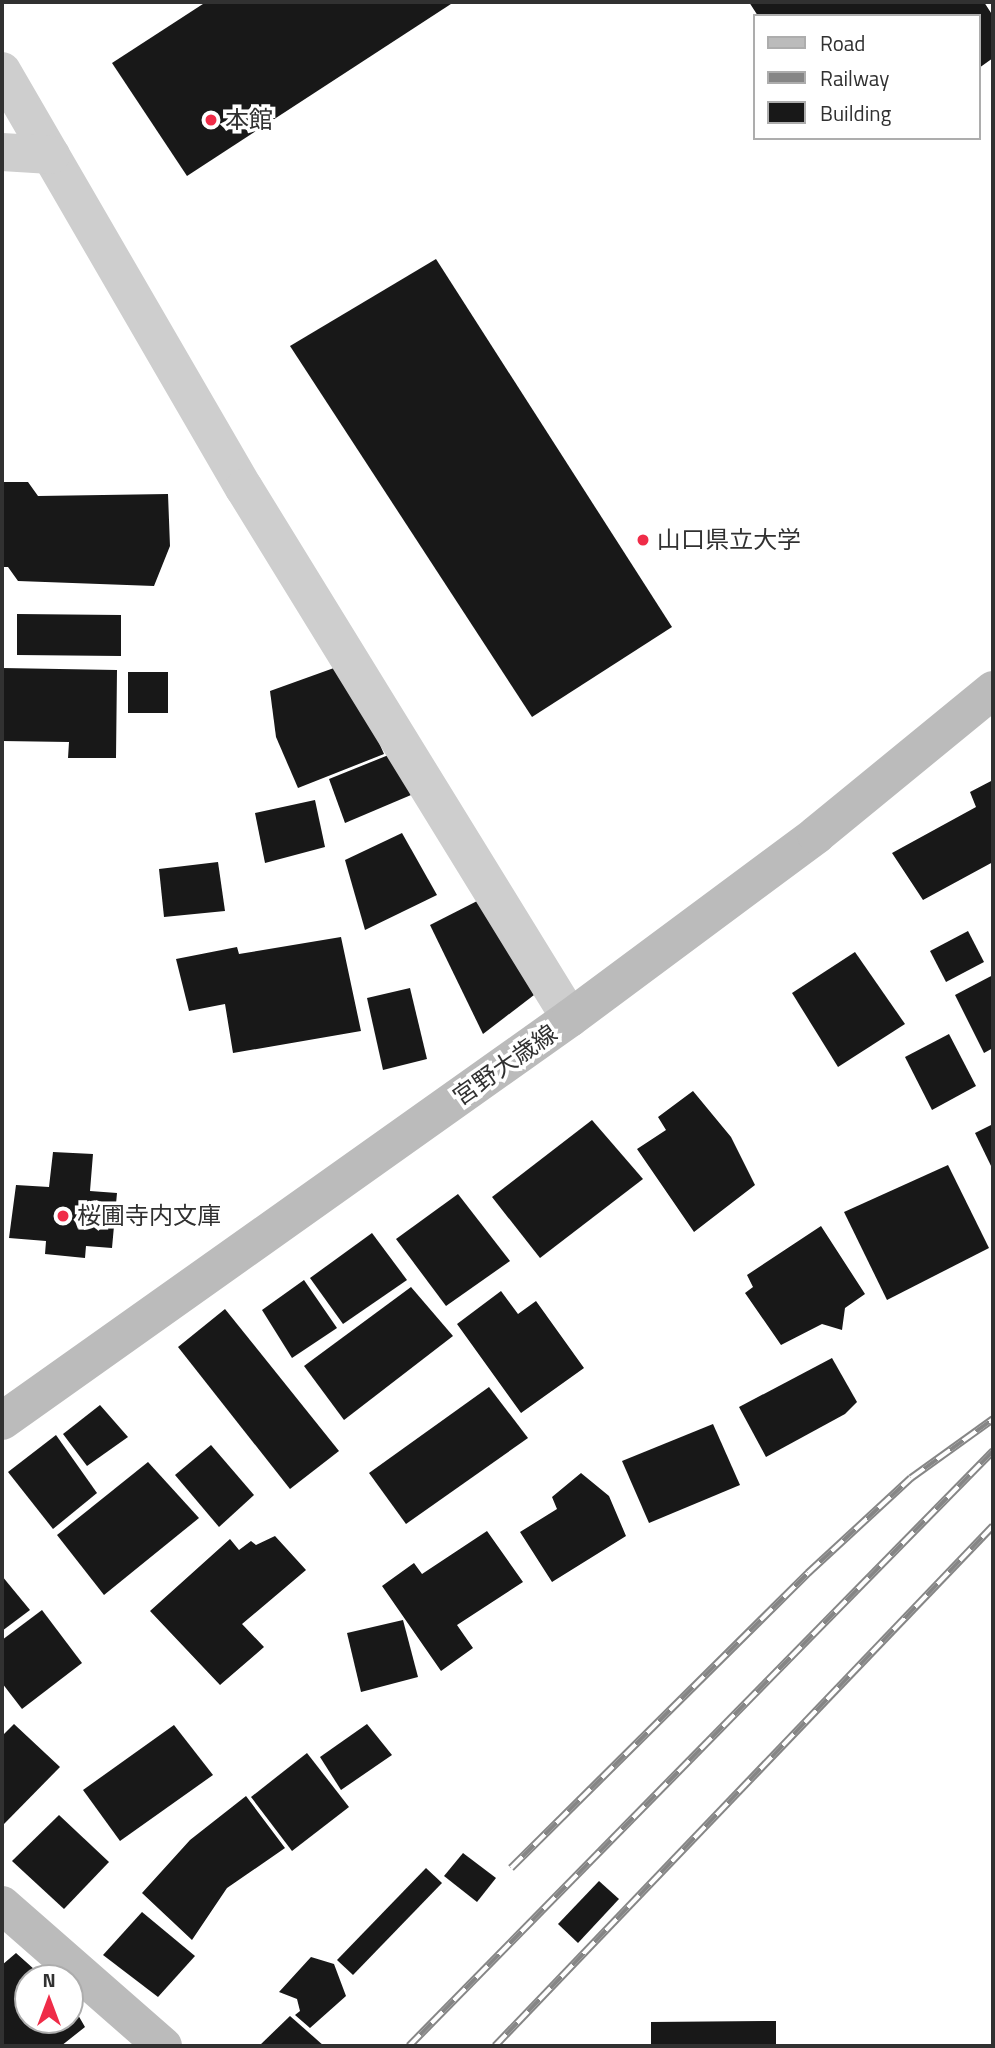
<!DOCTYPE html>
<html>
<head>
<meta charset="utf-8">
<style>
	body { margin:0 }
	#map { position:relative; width:995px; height:2048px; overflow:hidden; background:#fff; font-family:"Titillium Web","Noto Sans JP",sans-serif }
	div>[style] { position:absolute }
	.building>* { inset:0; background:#181818 }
	.street>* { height:38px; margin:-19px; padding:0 19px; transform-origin:19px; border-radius:19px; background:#cecece }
	.secondary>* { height:38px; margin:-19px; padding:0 19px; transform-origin:19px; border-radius:19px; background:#bbb }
	.rail>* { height:8px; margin-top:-4px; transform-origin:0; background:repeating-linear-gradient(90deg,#fff 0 16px,#868686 0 32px); box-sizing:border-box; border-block:2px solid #868686 }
	.dots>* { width:19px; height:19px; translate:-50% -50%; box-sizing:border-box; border:4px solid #fff; border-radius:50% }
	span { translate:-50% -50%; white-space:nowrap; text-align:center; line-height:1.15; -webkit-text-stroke:7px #fff; paint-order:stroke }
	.poi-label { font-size:24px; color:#313131 }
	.left { translate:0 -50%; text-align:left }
	.street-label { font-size:24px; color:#313131 }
	.frame { position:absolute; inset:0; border:4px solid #313131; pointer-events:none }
	.legend { position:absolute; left:753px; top:14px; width:228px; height:126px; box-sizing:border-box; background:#fff; border:2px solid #adadad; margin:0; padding:9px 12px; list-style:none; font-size:21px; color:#313131 }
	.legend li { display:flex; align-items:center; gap:14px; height:35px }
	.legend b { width:35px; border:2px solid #adadad }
	.north { position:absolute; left:14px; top:1964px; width:70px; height:70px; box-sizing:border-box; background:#fff; border:2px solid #adadad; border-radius:50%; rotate:0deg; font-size:19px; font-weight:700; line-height:28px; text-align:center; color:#313131 }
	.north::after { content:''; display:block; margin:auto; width:24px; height:32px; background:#ef2c48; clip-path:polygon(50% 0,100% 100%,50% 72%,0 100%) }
</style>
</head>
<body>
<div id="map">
	<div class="building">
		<div style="clip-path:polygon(206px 2px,454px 2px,187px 176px,112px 63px)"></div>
		<div style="clip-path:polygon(749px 2px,984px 2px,993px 16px,993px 58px,979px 68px,979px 16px,758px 16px)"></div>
		<div style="clip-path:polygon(436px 259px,672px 627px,532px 717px,290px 346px)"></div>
		<div style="clip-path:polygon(2px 482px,28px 482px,38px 496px,168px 494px,170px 546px,154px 586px,18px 581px,8px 567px,2px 567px)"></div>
		<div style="clip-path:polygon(17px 614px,121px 615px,121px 656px,17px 655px)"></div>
		<div style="clip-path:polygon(345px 664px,384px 754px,298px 788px,276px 737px,270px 691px)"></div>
		<div style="clip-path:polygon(2px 668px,117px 670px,116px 758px,68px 758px,69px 742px,2px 741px)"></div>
		<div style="clip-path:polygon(128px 672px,168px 672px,168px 713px,128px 713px)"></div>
		<div style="clip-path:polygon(391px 754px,411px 795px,345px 823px,329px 779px)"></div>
		<div style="clip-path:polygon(993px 780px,993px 862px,923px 900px,892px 853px,976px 807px,970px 792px)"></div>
		<div style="clip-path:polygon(315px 800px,325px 847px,265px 863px,255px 813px)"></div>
		<div style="clip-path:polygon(402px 833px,437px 895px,365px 930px,345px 860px)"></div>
		<div style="clip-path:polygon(218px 862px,225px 911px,164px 917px,159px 869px)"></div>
		<div style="clip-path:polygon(487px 896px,534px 995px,483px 1034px,430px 925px)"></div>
		<div style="clip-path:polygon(968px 931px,984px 962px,946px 982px,930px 951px)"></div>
		<div style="clip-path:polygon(341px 937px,361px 1031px,233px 1053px,225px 1004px,189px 1011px,176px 959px,237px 947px,239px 954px)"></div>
		<div style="clip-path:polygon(855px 952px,905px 1024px,838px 1067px,792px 993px)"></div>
		<div style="clip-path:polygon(993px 975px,993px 1048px,984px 1053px,955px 995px)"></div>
		<div style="clip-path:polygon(410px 988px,427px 1059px,383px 1070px,367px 998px)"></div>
		<div style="clip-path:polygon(949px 1034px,976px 1086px,932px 1110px,905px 1057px)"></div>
		<div style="clip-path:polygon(693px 1091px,731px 1137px,755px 1185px,694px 1232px,637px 1149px,666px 1130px,658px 1117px)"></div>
		<div style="clip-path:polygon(592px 1120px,643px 1179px,540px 1258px,492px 1197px)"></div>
		<div style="clip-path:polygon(993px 1124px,993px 1170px,975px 1133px)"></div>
		<div style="clip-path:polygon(53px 1152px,93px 1154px,90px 1191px,117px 1193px,112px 1248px,86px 1246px,85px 1258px,45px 1254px,46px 1241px,9px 1238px,16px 1185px,49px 1187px)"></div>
		<div style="clip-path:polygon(948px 1165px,989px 1248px,887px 1300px,844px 1212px)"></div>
		<div style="clip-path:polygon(458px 1194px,510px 1261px,446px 1306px,396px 1239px)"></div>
		<div style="clip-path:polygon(821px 1226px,865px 1294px,845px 1308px,842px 1330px,822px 1324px,781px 1345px,745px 1293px,753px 1287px,747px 1275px)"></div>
		<div style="clip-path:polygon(372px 1233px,407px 1280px,343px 1324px,310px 1278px)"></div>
		<div style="clip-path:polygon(304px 1280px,337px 1328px,292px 1358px,262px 1310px)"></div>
		<div style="clip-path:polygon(411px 1287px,453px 1336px,344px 1420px,304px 1366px)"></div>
		<div style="clip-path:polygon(501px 1291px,518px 1314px,536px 1301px,584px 1368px,521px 1413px,457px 1324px)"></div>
		<div style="clip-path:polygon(225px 1309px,339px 1451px,290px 1489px,178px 1347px)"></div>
		<div style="clip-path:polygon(832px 1358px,857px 1402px,845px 1414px,766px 1457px,739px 1407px)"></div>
		<div style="clip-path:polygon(489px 1387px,528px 1438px,406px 1524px,369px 1473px)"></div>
		<div style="clip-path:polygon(100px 1405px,128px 1437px,87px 1466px,63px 1434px)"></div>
		<div style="clip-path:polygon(713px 1424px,740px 1485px,649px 1523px,622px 1461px)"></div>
		<div style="clip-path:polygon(56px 1435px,97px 1493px,53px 1529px,8px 1472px)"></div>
		<div style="clip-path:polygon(211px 1445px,254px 1495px,219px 1527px,175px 1475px)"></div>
		<div style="clip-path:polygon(148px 1462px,199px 1518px,104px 1595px,57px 1535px)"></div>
		<div style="clip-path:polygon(581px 1473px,609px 1496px,626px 1536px,552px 1582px,520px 1532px,557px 1509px,552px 1497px)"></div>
		<div style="clip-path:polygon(487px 1531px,523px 1582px,457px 1625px,473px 1648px,441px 1671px,382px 1586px,414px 1563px,422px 1574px)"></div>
		<div style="clip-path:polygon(275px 1536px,306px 1570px,242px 1624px,264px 1647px,220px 1685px,150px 1611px,230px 1539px,239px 1550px,251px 1541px,256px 1545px)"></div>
		<div style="clip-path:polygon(2px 1576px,30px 1610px,2px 1631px)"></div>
		<div style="clip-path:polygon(42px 1610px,82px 1663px,22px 1709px,2px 1683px,2px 1640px)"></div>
		<div style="clip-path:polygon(403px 1620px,418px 1677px,361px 1692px,347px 1633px)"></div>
		<div style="clip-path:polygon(14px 1724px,60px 1767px,4px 1824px,2px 1736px)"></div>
		<div style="clip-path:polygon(367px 1724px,392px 1755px,341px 1790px,320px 1757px)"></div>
		<div style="clip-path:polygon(174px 1725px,213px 1775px,120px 1841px,83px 1790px)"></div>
		<div style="clip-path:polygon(307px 1753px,349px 1807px,292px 1851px,251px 1797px)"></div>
		<div style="clip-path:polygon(246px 1796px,285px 1848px,227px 1888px,192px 1940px,142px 1893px,190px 1840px)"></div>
		<div style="clip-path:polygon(59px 1815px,109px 1862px,64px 1909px,12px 1861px)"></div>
		<div style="clip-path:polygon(463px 1853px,496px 1878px,477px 1902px,444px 1876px)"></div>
		<div style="clip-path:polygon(426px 1868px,442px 1883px,353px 1975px,337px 1960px)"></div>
		<div style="clip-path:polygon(599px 1881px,619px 1899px,578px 1943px,558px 1924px)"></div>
		<div style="clip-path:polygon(142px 1912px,195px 1956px,158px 1997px,103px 1955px)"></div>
		<div style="clip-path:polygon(16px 1953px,44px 1978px,28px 1978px,28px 2020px,70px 2020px,70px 2001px,85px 2027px,61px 2046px,2px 2046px,2px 1965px)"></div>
		<div style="clip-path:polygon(311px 1957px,334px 1964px,346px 1996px,310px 2028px,295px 2015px,300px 2011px,297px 1999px,279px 1992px)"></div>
		<div style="clip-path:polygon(290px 2016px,324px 2046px,259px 2046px)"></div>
		<div style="clip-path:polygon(776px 2021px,776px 2046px,651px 2046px,651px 2022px)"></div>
	</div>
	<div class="street">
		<div style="left:2px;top:71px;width:482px;rotate:59.9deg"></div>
		<div style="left:244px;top:488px;width:622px;rotate:58.4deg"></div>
		<div style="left:2px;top:152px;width:49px;rotate:3.5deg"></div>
	</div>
	<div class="secondary">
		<div style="left:2px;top:1421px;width:696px;rotate:-35.36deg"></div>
		<div style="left:570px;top:1018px;width:307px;rotate:-36.6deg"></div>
		<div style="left:816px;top:835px;width:229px;rotate:-39.3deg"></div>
		<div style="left:2px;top:1905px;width:214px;rotate:41.2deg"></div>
	</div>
	<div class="rail">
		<div style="left:511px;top:1868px;width:419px;rotate:-44.8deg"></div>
		<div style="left:808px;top:1573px;width:140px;rotate:-42.7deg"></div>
		<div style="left:911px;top:1478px;width:101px;rotate:-35.7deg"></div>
		<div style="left:409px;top:2046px;width:834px;rotate:-45.53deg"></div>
		<div style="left:495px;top:2046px;width:720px;rotate:-46.24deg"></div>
	</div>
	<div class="dots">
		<div style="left:211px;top:120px;background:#ef2c48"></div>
		<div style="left:643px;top:540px;background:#ef2c48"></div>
		<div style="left:63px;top:1216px;background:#ef2c48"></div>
	</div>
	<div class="poi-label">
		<span class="left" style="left:225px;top:120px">本館</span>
		<span class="left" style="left:657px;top:540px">山口県立大学</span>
		<span class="left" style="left:77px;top:1216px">桜圃寺内文庫</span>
	</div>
	<div class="street-label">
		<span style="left:505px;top:1065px;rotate:-35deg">宮野大歳線</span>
	</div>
	<div class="frame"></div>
	<ul class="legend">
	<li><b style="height:9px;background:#bbb"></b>Road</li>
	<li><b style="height:9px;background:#868686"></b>Railway</li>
	<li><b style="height:19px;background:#181818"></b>Building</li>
	</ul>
	<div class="north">N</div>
</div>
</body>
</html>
